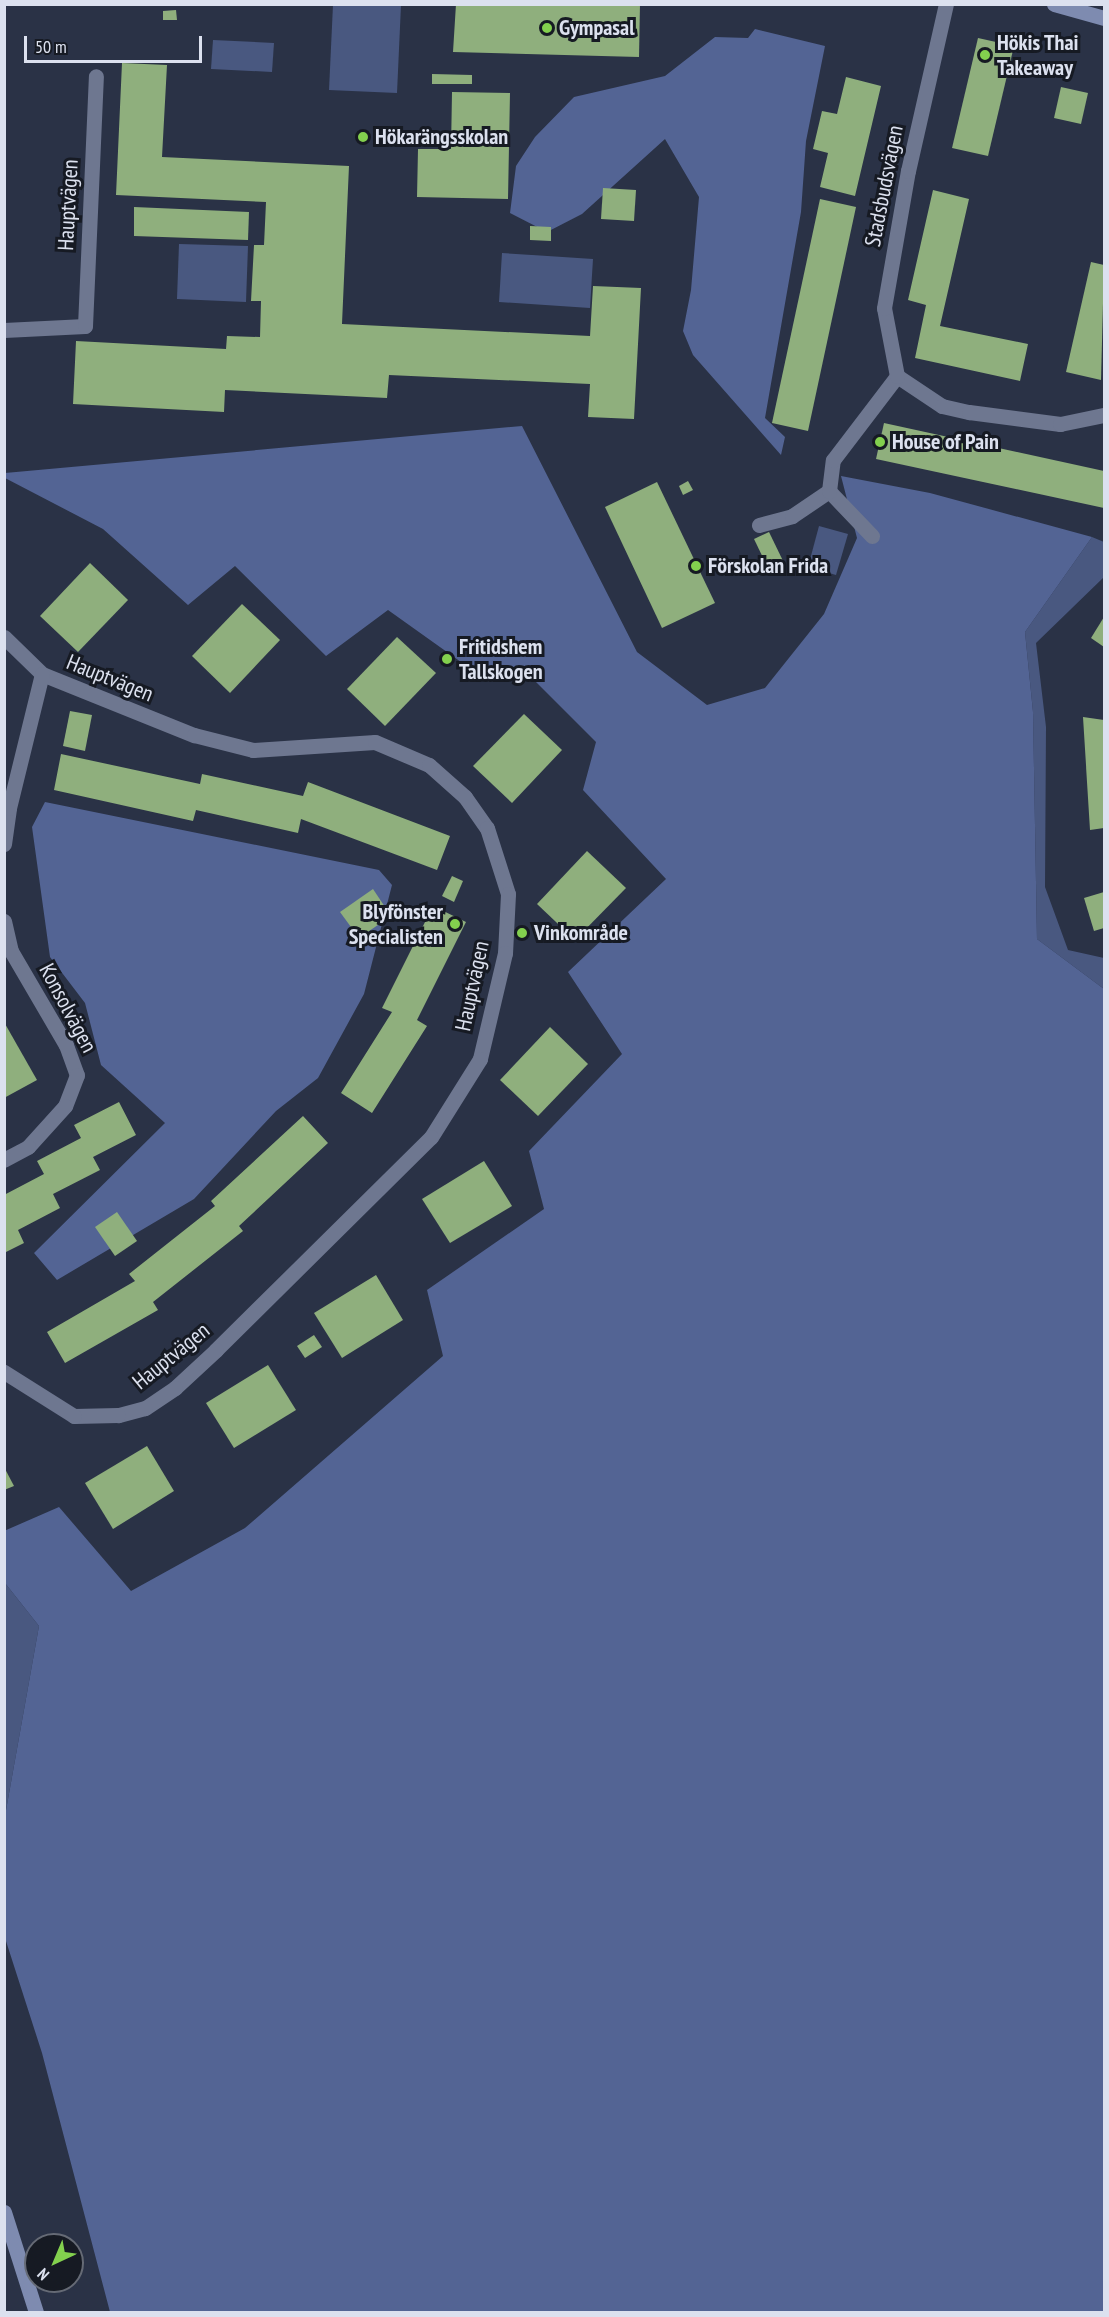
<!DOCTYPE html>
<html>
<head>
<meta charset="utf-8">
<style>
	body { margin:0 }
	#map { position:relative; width:1109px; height:2317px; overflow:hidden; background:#2a3246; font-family:"PT Sans Narrow",sans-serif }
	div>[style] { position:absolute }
	.green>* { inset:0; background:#495880 }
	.forest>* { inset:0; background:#536494 }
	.building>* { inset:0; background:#8faf7d }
	.street>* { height:15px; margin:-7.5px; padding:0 7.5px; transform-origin:7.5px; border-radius:7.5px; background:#6e7790 }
	.secondary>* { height:15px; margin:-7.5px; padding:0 7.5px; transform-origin:7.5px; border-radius:7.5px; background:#7e8bb0 }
	.dots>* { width:16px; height:16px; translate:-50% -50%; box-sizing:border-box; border:3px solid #161a23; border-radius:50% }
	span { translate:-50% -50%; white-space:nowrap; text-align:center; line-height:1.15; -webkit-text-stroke:6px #161a23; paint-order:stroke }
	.poi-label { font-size:22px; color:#dce1ef; font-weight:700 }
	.left { translate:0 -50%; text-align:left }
	.right { translate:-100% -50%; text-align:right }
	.street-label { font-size:22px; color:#dce1ef }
	.frame { position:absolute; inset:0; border:6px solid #dce1ef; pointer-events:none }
	.north { position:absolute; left:24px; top:2233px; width:60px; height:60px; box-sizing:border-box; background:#161a23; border:2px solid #656a75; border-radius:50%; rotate:224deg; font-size:16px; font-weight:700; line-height:24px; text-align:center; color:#dce1ef }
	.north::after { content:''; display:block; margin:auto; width:21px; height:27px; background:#83d04e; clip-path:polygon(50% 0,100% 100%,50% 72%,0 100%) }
	.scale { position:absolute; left:24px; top:36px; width:178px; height:27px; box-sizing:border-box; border:3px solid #dce1ef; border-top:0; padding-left:8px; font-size:18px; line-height:21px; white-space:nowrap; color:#dce1ef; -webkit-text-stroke:4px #161a23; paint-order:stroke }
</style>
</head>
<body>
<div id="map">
	<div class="green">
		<div style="clip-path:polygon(333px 5px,401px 5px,397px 93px,329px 90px)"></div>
		<div style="clip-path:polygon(213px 40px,274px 43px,272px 72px,211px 69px)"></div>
		<div style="clip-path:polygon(179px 244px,248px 246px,246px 302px,177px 299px)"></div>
		<div style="clip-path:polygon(502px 253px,593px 259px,590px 308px,499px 302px)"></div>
		<div style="clip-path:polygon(819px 526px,848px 534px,836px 575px,808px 567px)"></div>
		<div style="clip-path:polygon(1092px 537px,1104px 542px,1104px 577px,1036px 643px,1046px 727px,1045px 887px,1068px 950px,1104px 958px,1104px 989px,1037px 939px,1033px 712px,1025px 632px)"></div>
		<div style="clip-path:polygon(5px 1583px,39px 1626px,5px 1816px)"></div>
	</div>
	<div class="forest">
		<div style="clip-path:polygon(755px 29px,825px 46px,806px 141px,801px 212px,765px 418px,785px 437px,781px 455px,693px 355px,683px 331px,691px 290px,699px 197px,665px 139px,582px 214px,547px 232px,510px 213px,516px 166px,535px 137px,574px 97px,665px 76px,715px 37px,748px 38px)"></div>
		<div style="clip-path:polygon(522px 426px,637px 652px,707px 705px,765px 688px,824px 614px,857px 538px,841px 476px,930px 493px,1092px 537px,1025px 632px,1033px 712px,1037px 939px,1104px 989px,1104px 2312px,110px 2312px,42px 2053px,5px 1938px,5px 1816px,39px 1626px,5px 1583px,4px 1531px,59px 1507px,131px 1591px,245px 1528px,443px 1356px,427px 1290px,544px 1209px,529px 1151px,622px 1054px,568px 972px,666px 879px,583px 790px,596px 742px,522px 668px,489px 682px,388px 610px,326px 656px,235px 566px,188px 605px,103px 529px,5px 478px,5px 473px)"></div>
		<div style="clip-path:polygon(45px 802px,379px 870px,392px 885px,364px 994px,318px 1078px,276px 1111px,194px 1199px,57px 1280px,34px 1253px,165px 1123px,101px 1065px,85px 1003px,50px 957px,32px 827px)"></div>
	</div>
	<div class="building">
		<div style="clip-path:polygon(456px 4px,640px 4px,639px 57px,453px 52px)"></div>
		<div style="clip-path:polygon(176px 10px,177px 20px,163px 20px,163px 11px)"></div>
		<div style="clip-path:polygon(978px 38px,1014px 46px,988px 156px,952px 148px)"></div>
		<div style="clip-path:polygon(122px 63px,167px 65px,162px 157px,349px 166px,342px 324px,590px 336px,593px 286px,641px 288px,634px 419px,588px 417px,590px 384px,389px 375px,387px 398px,225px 390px,224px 412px,73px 404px,76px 341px,226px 349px,227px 336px,260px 337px,261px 301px,251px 301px,254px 245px,264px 245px,266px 202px,116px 195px)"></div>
		<div style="clip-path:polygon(432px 74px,472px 75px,472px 84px,432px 84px)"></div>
		<div style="clip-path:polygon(846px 77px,881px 86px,855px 196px,820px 187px,828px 153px,813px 149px,822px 111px,837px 114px)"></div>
		<div style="clip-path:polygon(1061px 87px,1088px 93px,1081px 124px,1054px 118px)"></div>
		<div style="clip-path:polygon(452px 92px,510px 93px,508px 199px,417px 197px,418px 149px,451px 149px)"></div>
		<div style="clip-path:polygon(603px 188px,636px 190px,634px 221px,601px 219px)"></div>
		<div style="clip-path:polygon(933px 190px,969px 199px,940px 326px,1028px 344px,1020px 381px,915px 358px,926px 305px,908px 300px)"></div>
		<div style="clip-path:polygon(820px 199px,856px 207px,808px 431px,772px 423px)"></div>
		<div style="clip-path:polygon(134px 207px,249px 212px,248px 240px,134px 236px)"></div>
		<div style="clip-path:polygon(530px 226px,551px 227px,551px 241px,530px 240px)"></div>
		<div style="clip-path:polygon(1091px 262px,1104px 265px,1101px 380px,1066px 372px)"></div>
		<div style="clip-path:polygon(884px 423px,1104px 471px,1104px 508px,876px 459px)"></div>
		<div style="clip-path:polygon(688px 481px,693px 490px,683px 495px,679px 486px)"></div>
		<div style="clip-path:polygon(657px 482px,715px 603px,662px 628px,605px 507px)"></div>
		<div style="clip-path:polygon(769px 532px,785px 565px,770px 572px,754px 539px)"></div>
		<div style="clip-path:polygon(90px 563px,128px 600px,78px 652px,40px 616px)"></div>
		<div style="clip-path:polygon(242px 604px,280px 640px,230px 693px,192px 656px)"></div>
		<div style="clip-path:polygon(1104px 617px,1104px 647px,1091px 638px)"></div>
		<div style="clip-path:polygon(397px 637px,436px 673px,385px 726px,347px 689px)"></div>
		<div style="clip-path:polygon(70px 711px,92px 715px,85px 751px,63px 746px)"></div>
		<div style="clip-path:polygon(524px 714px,562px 750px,512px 803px,473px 766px)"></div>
		<div style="clip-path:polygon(1083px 717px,1104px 720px,1104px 828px,1090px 830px)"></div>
		<div style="clip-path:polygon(61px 754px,200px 784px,202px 774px,303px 796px,308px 782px,450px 836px,437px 870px,301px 819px,298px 833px,196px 810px,193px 821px,54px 790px)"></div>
		<div style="clip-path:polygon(587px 851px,626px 888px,575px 940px,537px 904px)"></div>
		<div style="clip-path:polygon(452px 876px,463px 881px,454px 902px,442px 896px)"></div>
		<div style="clip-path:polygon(373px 889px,391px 916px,359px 938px,340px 912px)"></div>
		<div style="clip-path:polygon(1104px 892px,1104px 928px,1094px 931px,1084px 898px)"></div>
		<div style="clip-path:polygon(433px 906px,466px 922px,417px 1020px,427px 1026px,372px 1113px,341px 1093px,392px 1012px,382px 1008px)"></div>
		<div style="clip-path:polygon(4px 1022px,37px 1080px,4px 1098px)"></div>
		<div style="clip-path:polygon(550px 1027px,588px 1064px,538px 1116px,500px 1080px)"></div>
		<div style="clip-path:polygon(119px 1102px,136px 1135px,93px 1157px,100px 1170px,53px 1194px,60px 1208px,18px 1230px,24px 1243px,4px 1253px,4px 1195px,44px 1174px,37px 1161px,81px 1138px,74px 1125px)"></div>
		<div style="clip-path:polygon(303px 1116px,328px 1143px,239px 1226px,243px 1231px,153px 1302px,158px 1310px,65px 1363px,47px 1332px,135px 1281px,129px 1274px,215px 1206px,211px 1201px)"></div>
		<div style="clip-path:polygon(484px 1161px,512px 1206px,450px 1243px,422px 1199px)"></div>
		<div style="clip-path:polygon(117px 1212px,137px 1241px,115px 1256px,95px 1227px)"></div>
		<div style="clip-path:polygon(376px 1275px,403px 1320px,342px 1358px,314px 1313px)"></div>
		<div style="clip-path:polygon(314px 1335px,322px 1347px,305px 1358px,297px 1346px)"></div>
		<div style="clip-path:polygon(268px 1365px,296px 1410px,234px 1448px,206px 1403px)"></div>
		<div style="clip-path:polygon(147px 1446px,174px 1491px,113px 1529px,85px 1483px)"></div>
		<div style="clip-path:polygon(4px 1467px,14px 1486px,4px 1490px)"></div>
	</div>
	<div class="street">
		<div style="left:4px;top:330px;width:81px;rotate:-2.8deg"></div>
		<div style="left:85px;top:326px;width:250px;rotate:-87.5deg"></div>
		<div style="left:897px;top:376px;width:54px;rotate:33.7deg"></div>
		<div style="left:942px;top:406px;width:28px;rotate:13deg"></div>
		<div style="left:969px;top:412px;width:92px;rotate:7.5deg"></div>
		<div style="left:1060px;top:424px;width:45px;rotate:-11.6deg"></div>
		<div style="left:759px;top:525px;width:34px;rotate:-15deg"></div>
		<div style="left:792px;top:516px;width:45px;rotate:-34deg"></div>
		<div style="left:872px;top:536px;width:62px;rotate:-133.7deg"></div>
		<div style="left:829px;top:491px;width:31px;rotate:-83deg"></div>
		<div style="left:833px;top:460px;width:106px;rotate:-52.7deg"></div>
		<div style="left:897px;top:376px;width:69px;rotate:-100.8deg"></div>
		<div style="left:884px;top:308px;width:139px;rotate:-80.1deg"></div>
		<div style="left:908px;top:171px;width:171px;rotate:-77.2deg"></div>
		<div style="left:4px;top:637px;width:53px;rotate:44.2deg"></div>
		<div style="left:42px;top:674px;width:164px;rotate:21.9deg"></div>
		<div style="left:194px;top:735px;width:61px;rotate:14.3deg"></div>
		<div style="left:253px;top:750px;width:122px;rotate:-3.8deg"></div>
		<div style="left:375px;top:742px;width:59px;rotate:23.1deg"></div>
		<div style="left:429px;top:765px;width:48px;rotate:41.6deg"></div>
		<div style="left:465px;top:797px;width:38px;rotate:55deg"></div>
		<div style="left:487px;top:828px;width:69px;rotate:72.3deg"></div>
		<div style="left:508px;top:894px;width:59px;rotate:92.9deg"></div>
		<div style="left:505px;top:953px;width:109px;rotate:103.3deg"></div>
		<div style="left:480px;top:1059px;width:92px;rotate:122.1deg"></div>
		<div style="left:431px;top:1137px;width:303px;rotate:135.3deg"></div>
		<div style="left:216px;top:1350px;width:56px;rotate:137.2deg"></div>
		<div style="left:175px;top:1388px;width:36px;rotate:146deg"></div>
		<div style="left:145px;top:1408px;width:28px;rotate:165deg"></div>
		<div style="left:118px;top:1415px;width:44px;rotate:178.7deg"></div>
		<div style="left:74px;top:1416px;width:83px;rotate:-147.8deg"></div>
		<div style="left:4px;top:844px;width:36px;rotate:-82deg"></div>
		<div style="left:9px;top:808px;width:138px;rotate:-76.2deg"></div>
		<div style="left:4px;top:921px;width:31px;rotate:77deg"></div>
		<div style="left:11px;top:951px;width:109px;rotate:59.7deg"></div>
		<div style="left:66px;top:1045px;width:32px;rotate:70deg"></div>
		<div style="left:77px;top:1075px;width:33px;rotate:111deg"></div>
		<div style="left:65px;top:1106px;width:55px;rotate:132.1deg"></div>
		<div style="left:28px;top:1147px;width:27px;rotate:152deg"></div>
	</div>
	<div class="secondary">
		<div style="left:1054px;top:4px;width:52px;rotate:15.6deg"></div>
		<div style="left:4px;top:2212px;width:105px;rotate:72.3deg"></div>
	</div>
	<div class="dots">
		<div style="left:547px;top:28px;background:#83d04e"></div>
		<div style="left:985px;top:55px;background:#83d04e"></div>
		<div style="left:363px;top:137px;background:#83d04e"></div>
		<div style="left:880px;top:442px;background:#83d04e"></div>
		<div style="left:696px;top:566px;background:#83d04e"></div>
		<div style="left:447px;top:659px;background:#83d04e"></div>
		<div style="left:455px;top:924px;background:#83d04e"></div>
		<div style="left:522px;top:933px;background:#83d04e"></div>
	</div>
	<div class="poi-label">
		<span class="left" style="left:559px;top:28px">Gympasal</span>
		<span class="left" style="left:997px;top:55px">Hökis Thai<br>Takeaway</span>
		<span class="left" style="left:375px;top:137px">Hökarängsskolan</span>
		<span class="left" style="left:892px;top:442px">House of Pain</span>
		<span class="left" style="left:708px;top:566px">Förskolan Frida</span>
		<span class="left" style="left:459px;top:659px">Fritidshem<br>Tallskogen</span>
		<span class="right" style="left:443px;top:924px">Blyfönster<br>Specialisten</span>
		<span class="left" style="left:534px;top:933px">Vinkområde</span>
	</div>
	<div class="street-label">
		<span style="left:884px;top:186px;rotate:-79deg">Stadsbudsvägen</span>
		<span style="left:68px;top:205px;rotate:-87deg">Hauptvägen</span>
		<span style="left:110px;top:678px;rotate:22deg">Hauptvägen</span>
		<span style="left:472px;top:986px;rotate:-78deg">Hauptvägen</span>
		<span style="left:68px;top:1008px;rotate:62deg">Konsolvägen</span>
		<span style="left:171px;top:1356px;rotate:-39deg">Hauptvägen</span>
	</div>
	<div class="frame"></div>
	<div class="north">N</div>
	<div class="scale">50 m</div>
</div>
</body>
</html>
